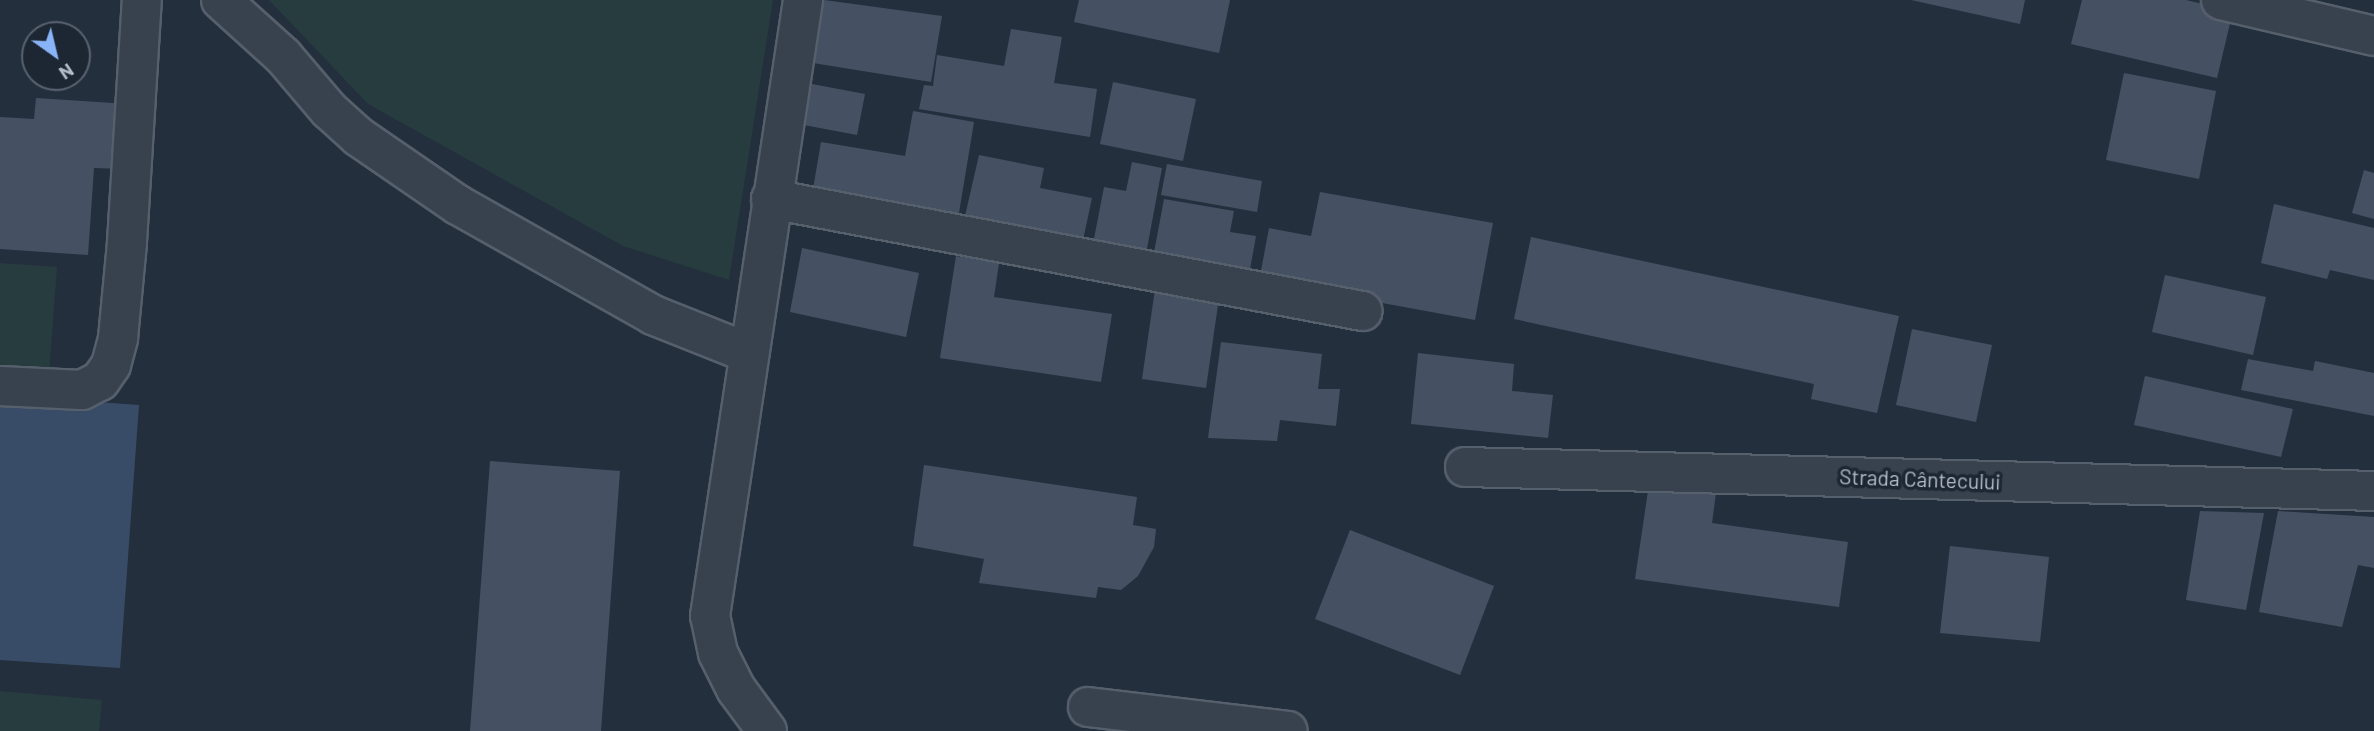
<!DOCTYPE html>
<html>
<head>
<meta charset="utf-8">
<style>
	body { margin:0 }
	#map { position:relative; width:2374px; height:731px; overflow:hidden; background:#242f3e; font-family:Barlow,sans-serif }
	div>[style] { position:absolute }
	.green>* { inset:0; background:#263c3f }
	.water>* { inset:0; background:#394c67 }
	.building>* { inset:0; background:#455162 }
	.roads { filter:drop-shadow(2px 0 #565f6c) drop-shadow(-2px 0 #565f6c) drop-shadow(0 2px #565f6c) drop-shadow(0 -2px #565f6c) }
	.minor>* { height:38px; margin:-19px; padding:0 19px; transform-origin:19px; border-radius:19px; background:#38414e }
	span { translate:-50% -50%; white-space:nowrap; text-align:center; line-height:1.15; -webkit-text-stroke:7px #1d2633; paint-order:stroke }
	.street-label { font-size:21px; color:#b4bcc9 }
	.north { position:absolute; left:21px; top:21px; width:70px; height:70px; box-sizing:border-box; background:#1d2633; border:2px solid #59626f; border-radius:50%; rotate:146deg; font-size:19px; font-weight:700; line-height:28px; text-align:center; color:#b4bcc9 }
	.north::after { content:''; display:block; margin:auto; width:24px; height:32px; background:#8ab4f8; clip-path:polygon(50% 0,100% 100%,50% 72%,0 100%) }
</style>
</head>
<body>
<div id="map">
	<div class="green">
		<div style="clip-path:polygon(269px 0,773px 0,729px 280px,623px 246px,368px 104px)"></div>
		<div style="clip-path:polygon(0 263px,57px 267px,49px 374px,0 369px)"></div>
		<div style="clip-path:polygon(0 691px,102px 700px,99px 731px,0 731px)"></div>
	</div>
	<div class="water">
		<div style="clip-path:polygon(0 395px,139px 405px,120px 668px,0 660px)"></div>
	</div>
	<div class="building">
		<div style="clip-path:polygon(824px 0,942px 16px,931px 82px,813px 63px)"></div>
		<div style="clip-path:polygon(1079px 0,1230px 0,1219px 53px,1074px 22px)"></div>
		<div style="clip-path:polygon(1911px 0,2025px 0,2020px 24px)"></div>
		<div style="clip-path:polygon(2082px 0,2186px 0,2233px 11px,2217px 78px,2071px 44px)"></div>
		<div style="clip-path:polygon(1011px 29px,1062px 37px,1054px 83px,1097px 89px,1090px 137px,919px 109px,924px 85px,933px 86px,937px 55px,1004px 66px)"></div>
		<div style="clip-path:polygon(2124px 73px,2216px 91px,2199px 179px,2106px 160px)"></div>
		<div style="clip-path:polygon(1113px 82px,1196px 99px,1183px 161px,1100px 144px)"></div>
		<div style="clip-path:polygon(812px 84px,865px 94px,857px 135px,804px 125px)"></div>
		<div style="clip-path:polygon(36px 98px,128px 104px,124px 169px,94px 168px,88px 255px,0 249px,0 117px,34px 119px)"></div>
		<div style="clip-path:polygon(913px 111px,974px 122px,959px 213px,813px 189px,821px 142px,905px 156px)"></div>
		<div style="clip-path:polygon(979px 155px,1044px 168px,1040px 188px,1092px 198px,1083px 240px,965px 216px)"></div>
		<div style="clip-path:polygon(1132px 162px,1162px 168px,1146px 254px,1093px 244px,1104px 187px,1126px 191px)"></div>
		<div style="clip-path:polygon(1167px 164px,1262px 181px,1257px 212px,1161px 195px)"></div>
		<div style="clip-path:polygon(2364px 170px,2374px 173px,2374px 219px,2352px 213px)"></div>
		<div style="clip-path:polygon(1320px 192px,1493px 223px,1475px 320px,1306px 289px,1260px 276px,1269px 228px,1311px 236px)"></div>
		<div style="clip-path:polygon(1164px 199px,1234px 211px,1230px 232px,1256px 236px,1249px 275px,1153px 258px)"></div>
		<div style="clip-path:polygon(2274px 204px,2374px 228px,2374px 280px,2330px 270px,2327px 279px,2261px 263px)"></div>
		<div style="clip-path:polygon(1531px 237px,1899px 316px,1877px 413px,1811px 399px,1814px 384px,1514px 319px)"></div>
		<div style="clip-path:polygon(802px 248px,919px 273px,906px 337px,790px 312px)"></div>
		<div style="clip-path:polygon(956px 256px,999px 263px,994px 297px,1112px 314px,1101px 382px,940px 358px)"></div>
		<div style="clip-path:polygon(2165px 275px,2266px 297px,2253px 355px,2152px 332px)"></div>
		<div style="clip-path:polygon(1155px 289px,1219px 298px,1206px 388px,1142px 379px)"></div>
		<div style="clip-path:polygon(1912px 329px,1992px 345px,1976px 422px,1896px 405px)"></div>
		<div style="clip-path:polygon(1221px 342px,1322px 354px,1318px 389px,1340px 389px,1336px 426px,1280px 420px,1277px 441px,1208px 438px)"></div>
		<div style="clip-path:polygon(1418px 353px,1514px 364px,1512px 391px,1553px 395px,1548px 438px,1411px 424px)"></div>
		<div style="clip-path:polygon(2248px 359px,2313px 371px,2315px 361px,2374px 373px,2374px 416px,2241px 390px)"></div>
		<div style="clip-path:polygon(2145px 376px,2293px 409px,2281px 457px,2134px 425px)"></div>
		<div style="clip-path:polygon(490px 461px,620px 471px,601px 731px,470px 731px)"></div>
		<div style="clip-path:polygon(924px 465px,1137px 497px,1133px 525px,1156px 529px,1154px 547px,1138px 576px,1121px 590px,1098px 587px,1096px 598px,979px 583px,984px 559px,913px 546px)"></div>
		<div style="clip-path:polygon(1649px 484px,1716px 493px,1712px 523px,1848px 542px,1839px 607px,1635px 579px)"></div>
		<div style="clip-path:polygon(2200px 511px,2264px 513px,2246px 610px,2186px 600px)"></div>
		<div style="clip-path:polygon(2278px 511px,2374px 517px,2374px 568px,2358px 565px,2342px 627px,2259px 612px)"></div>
		<div style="clip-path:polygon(1350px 530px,1494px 586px,1460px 675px,1315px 619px)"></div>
		<div style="clip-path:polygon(1950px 546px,2049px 557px,2040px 642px,1940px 633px)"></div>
	</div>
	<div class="roads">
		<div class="minor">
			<div style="left:221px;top:0;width:84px;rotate:42.1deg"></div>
			<div style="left:283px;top:56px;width:71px;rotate:49.6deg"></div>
			<div style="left:329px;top:110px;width:40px;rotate:42deg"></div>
			<div style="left:359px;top:137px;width:120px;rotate:34.5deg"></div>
			<div style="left:458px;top:205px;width:224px;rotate:29.4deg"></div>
			<div style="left:653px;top:315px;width:100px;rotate:21.7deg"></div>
			<div style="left:2221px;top:0;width:157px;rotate:13.2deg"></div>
			<div style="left:771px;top:199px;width:602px;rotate:10.73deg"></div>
			<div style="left:0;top:386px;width:82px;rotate:2.8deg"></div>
			<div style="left:82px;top:390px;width:20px;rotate:-27deg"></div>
			<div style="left:100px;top:381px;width:19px;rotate:-55deg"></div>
			<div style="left:111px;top:365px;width:28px;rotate:-75deg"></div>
			<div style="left:118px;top:338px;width:96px;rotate:-84.6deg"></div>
			<div style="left:127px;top:242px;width:242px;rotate:-86.5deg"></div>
			<div style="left:1465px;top:467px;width:909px;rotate:1.51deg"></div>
			<div style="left:1088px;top:707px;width:201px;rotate:6.8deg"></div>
			<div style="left:767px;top:731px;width:52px;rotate:-126.4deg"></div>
			<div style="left:736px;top:689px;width:40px;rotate:-116.6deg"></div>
			<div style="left:718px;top:653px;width:38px;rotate:-102deg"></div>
			<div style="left:710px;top:616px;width:623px;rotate:-81.41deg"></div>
		</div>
	</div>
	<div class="street-label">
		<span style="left:1920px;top:479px;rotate:2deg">Strada Cântecului</span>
	</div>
	<div class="north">N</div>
</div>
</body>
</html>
